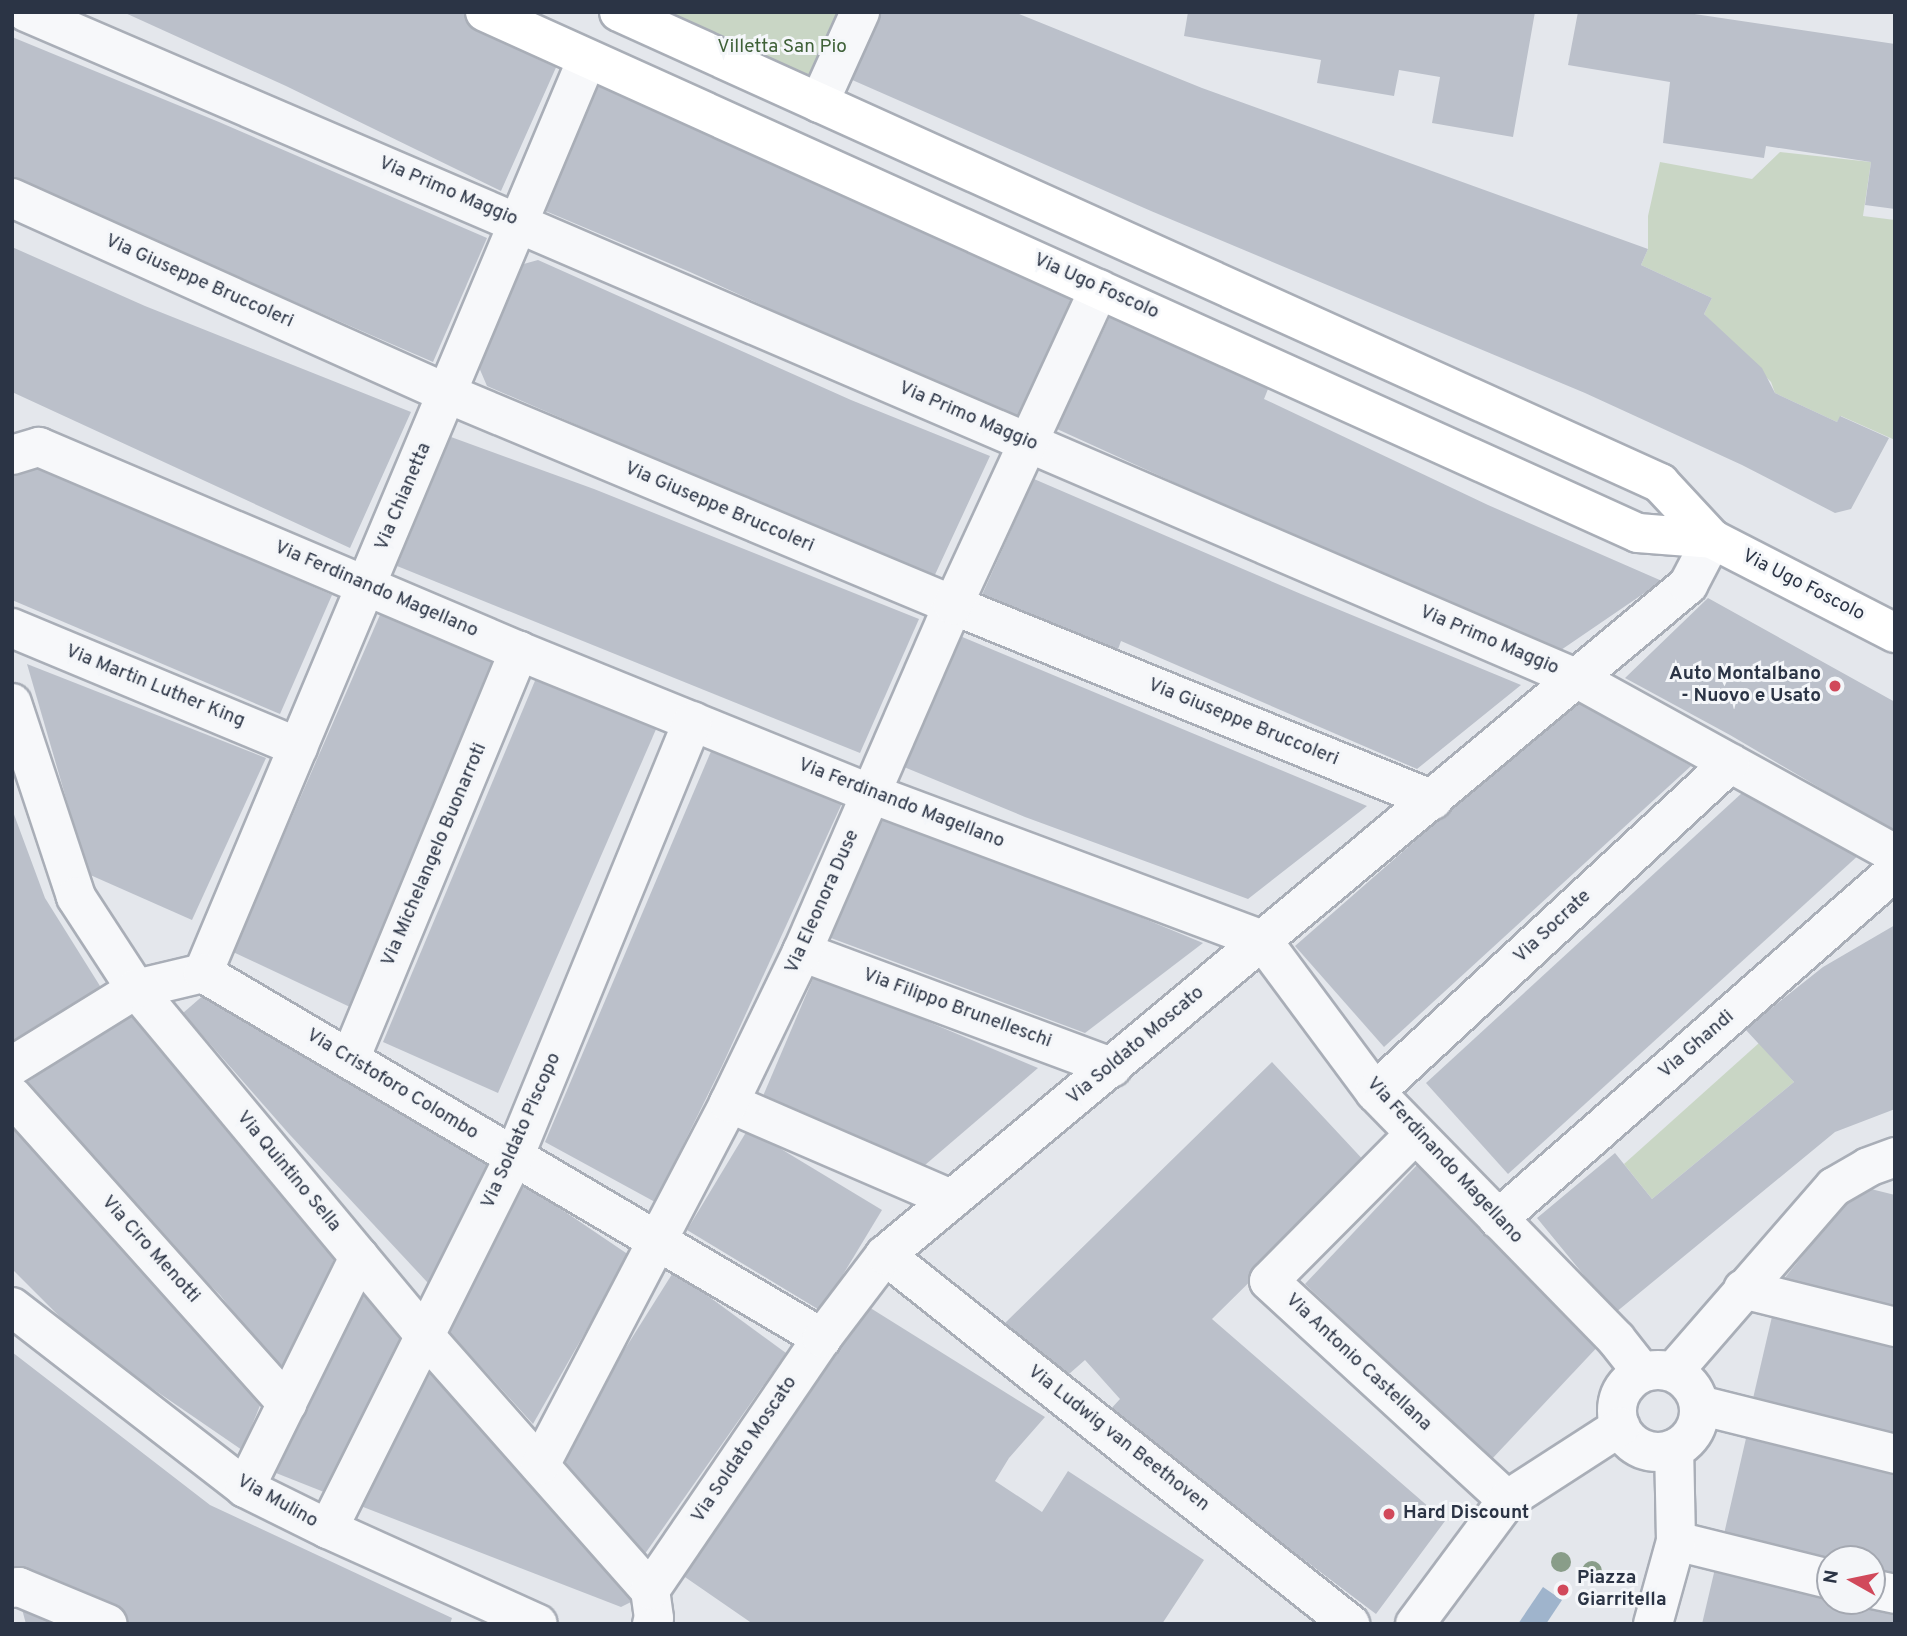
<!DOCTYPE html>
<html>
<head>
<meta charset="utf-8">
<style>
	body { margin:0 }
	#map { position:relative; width:1907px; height:1636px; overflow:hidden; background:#e4e7ec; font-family:Overpass,sans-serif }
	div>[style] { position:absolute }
	.green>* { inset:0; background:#c9d6c5 }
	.water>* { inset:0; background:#9fb4cc }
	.building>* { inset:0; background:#bbc0ca }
	.roads { filter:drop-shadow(2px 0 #a9aeb7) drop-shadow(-2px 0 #a9aeb7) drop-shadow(0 2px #a9aeb7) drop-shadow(0 -2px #a9aeb7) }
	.minor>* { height:38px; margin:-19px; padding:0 19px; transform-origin:19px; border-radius:19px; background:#f7f8fa }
	.minor>.ring { margin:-19px; padding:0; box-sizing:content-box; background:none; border:38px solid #f7f8fa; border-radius:50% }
	.major>* { height:38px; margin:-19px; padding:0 19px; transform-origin:19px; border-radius:19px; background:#fff }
	.trees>* { width:20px; height:20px; margin:-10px; border-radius:50%; background:#899d89 }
	.dots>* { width:19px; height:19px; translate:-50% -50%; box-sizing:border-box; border:4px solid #f4f6f9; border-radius:50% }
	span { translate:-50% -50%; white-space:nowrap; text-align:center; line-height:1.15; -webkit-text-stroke:6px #f4f6f9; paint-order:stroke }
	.park-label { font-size:19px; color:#3f6138 }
	.street-label { font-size:19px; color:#2b3445 }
	.poi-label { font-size:19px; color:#2b3445; font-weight:700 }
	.right { translate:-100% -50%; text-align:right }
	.left { translate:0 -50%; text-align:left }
	.frame { position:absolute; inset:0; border:14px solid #2b3445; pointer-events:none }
	.north { position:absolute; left:1816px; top:1545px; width:70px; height:70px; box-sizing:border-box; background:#f4f6f9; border:2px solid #a4a8b1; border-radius:50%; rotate:279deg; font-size:19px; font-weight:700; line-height:28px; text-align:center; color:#2b3445 }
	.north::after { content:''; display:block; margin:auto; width:24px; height:32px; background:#d1495b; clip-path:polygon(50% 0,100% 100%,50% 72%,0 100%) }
</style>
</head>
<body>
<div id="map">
	<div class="green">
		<div style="clip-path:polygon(619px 12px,840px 12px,801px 95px)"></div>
		<div style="clip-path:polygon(1780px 152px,1871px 162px,1863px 216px,1895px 220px,1895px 440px,1841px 416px,1837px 422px,1775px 393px,1771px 382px,1704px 314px,1712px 298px,1641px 265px,1648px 249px,1648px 216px,1660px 162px,1752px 179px)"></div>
		<div style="clip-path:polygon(1759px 1043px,1794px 1082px,1652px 1199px,1624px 1164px)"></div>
	</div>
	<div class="water">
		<div style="clip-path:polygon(1543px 1587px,1562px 1600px,1546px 1624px,1518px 1624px)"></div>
	</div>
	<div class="building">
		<div style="clip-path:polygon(123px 12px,474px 12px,562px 54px,501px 191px,286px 86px)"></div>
		<div style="clip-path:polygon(881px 12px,1014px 12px,1202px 88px,1648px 249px,1641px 265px,1712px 298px,1704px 314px,1762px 368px,1775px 393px,1837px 422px,1840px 416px,1889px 438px,1851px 509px,1835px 513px,1742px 465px,1585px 393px,1151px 211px,850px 79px)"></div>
		<div style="clip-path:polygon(1188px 12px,1535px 12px,1513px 137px,1432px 123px,1440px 77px,1399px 70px,1394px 96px,1317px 83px,1321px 60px,1184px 36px)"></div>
		<div style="clip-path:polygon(1578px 12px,1681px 12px,1895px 44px,1895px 209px,1865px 205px,1871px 162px,1766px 146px,1764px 158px,1663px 143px,1670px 82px,1568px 65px)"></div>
		<div style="clip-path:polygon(12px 37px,219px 122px,487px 238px,433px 362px,12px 179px)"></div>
		<div style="clip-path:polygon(594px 71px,1078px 296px,1018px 423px,690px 272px,536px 207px)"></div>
		<div style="clip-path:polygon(12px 247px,145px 306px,411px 412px,350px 548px,12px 392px)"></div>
		<div style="clip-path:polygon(538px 260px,851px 400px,990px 456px,933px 579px,487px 386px,478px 365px,520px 265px)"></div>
		<div style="clip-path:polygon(1113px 310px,1270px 384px,1264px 399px,1488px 505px,1662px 581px,1561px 650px,1215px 501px,1057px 429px)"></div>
		<div style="clip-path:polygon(451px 437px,594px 489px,919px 619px,860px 753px,397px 566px)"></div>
		<div style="clip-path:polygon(36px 465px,332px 595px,280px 714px,12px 600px,12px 476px)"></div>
		<div style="clip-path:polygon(1034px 479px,1301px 594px,1521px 685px,1417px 769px,1121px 641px,1117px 652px,1057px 628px,982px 595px)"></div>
		<div style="clip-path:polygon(1708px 598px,1895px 702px,1895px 832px,1730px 735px,1625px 678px)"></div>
		<div style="clip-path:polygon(383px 608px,498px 658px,350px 1007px,233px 952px)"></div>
		<div style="clip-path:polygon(960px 636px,1144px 713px,1367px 806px,1248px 899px,1025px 817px,904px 767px)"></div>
		<div style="clip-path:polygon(27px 664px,266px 758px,192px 920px,88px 874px)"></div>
		<div style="clip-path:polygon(537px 676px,657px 727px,498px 1093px,383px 1042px)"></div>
		<div style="clip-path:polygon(1576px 700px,1691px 766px,1384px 1047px,1295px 946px)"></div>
		<div style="clip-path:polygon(712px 749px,843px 801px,722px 1066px,655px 1202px,545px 1142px)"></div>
		<div style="clip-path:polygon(1743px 792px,1861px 853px,1508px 1174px,1426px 1083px)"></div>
		<div style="clip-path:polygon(12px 809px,45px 898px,105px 994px,12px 1055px)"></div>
		<div style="clip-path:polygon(883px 811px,1082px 893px,1203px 943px,1085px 1033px,831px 938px)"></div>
		<div style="clip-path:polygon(1895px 925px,1895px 1109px,1835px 1132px,1615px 1313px,1537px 1218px,1615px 1153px,1652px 1199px,1794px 1082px,1745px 1029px,1823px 967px)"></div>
		<div style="clip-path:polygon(815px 974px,1038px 1068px,925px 1165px,763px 1096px)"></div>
		<div style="clip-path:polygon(206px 993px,494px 1165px,428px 1283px,290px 1135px,183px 1013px)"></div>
		<div style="clip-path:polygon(131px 1009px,341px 1242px,285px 1377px,220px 1295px,161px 1237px,22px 1086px)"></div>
		<div style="clip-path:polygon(1272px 1062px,1368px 1165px,1212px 1319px,1445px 1521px,1376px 1614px,1108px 1412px,1120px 1399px,1085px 1360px,1061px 1381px,1005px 1323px)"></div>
		<div style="clip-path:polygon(12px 1109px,261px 1403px,242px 1450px,86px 1343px,12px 1269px)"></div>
		<div style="clip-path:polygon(748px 1129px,882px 1210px,821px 1311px,687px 1230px)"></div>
		<div style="clip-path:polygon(1417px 1165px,1603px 1341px,1491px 1460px,1305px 1284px)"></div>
		<div style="clip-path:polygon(521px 1182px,629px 1255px,533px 1424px,445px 1327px)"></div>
		<div style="clip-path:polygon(1859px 1186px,1895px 1195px,1895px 1306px,1783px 1280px)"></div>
		<div style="clip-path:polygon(674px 1271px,786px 1353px,642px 1558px,557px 1457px)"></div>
		<div style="clip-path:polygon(366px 1290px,409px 1341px,334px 1496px,276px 1473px)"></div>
		<div style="clip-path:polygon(864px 1304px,1045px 1417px,1009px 1458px,995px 1481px,1042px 1512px,1068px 1471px,1204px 1560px,1162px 1624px,753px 1624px,682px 1575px)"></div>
		<div style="clip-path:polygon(1774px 1308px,1895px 1336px,1895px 1440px,1751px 1407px)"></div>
		<div style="clip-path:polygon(12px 1352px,210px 1505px,452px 1618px,450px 1624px,129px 1624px,12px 1573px)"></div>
		<div style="clip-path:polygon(430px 1358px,633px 1592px,631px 1602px,621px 1607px,358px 1505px)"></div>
		<div style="clip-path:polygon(1747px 1434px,1895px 1470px,1895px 1576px,1872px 1570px,1872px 1559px,1829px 1559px,1724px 1534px)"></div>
		<div style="clip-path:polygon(1717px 1560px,1830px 1586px,1830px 1601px,1895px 1603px,1895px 1624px,1702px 1624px)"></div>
		<div style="clip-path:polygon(19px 1598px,77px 1624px,26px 1624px)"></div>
	</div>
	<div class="roads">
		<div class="minor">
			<div style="left:26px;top:12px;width:1689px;rotate:23.26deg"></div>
			<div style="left:1578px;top:679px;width:362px;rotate:28.9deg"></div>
			<div style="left:819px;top:103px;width:100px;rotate:-65.7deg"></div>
			<div style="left:12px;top:198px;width:478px;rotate:24.2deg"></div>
			<div style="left:448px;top:394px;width:547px;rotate:22.68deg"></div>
			<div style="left:953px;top:605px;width:518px;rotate:22.11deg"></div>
			<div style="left:12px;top:455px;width:28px;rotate:-17deg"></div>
			<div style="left:39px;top:447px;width:522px;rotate:23.03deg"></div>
			<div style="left:519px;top:651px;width:381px;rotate:22.1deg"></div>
			<div style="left:872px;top:794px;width:416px;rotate:20.5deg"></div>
			<div style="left:1262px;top:940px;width:189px;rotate:53.4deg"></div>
			<div style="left:1375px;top:1092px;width:345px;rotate:45.7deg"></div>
			<div style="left:1616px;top:1339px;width:42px;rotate:51.8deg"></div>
			<div style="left:12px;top:628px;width:310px;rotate:22.6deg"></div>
			<div style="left:12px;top:703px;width:204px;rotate:71.7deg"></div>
			<div style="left:76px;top:897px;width:110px;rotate:56.9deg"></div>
			<div style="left:136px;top:989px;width:452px;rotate:50.2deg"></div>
			<div style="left:425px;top:1336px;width:339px;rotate:48.5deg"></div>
			<div style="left:802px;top:952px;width:331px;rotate:20.4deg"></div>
			<div style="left:203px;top:973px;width:991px;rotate:-67.21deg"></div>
			<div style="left:350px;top:1059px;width:442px;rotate:-67.5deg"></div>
			<div style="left:12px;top:1066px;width:146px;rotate:-31.8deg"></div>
			<div style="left:136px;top:989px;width:69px;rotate:-13.4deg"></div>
			<div style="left:203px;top:973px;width:719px;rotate:30.53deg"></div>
			<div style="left:1375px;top:1092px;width:484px;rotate:-42.8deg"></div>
			<div style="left:12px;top:1096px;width:413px;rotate:48.2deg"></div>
			<div style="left:729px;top:1103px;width:242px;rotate:23.4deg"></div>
			<div style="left:1415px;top:1134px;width:207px;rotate:134.8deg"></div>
			<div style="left:1269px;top:1281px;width:323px;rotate:42.6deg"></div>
			<div style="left:1498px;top:1219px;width:528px;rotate:-41.24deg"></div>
			<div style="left:885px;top:1255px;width:594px;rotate:38.43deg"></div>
			<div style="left:1743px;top:1289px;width:157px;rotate:14deg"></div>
			<div style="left:12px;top:1307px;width:295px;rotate:37.8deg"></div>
			<div style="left:245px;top:1488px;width:93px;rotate:26.3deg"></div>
			<div style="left:328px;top:1529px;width:230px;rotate:24.3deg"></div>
			<div class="ring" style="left:1617px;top:1370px;width:44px;height:44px"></div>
			<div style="left:1673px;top:1372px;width:245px;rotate:-49deg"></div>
			<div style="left:1834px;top:1187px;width:39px;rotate:-30deg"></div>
			<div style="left:1868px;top:1167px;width:29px;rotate:-20deg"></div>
			<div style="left:1699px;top:1405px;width:202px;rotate:14deg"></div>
			<div style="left:540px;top:1465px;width:408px;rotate:-62.4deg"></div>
			<div style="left:729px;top:1103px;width:168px;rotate:-64.2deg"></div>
			<div style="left:802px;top:952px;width:378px;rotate:-66.5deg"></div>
			<div style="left:953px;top:605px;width:348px;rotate:-65.2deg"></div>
			<div style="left:245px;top:1488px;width:258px;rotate:-63.7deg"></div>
			<div style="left:328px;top:1529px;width:416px;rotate:-63.4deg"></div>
			<div style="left:514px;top:1157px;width:471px;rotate:-67.7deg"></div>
			<div style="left:1676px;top:1541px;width:159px;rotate:13.9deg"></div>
			<div style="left:12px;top:1588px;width:7px;rotate:-8deg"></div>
			<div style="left:19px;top:1587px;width:96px;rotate:22.6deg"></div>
			<div style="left:1872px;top:1589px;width:24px;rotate:12deg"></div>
			<div style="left:652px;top:1624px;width:6px;rotate:-72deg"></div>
			<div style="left:654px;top:1618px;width:28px;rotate:-98deg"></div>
			<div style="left:650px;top:1590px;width:305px;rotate:-55.7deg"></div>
			<div style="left:822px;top:1338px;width:104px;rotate:-52.8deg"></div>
			<div style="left:885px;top:1255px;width:1046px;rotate:-39.84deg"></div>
			<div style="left:1688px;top:585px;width:52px;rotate:-62.4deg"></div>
			<div style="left:1415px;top:1624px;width:154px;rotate:-53.4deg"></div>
			<div style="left:1507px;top:1500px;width:135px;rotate:-32.9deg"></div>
			<div style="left:1653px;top:1624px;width:86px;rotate:-74.5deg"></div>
			<div style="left:1676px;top:1541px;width:92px;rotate:-91.2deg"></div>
		</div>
		<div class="major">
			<div style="left:485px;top:12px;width:1265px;rotate:24.32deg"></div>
			<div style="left:1638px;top:533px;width:74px;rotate:4.6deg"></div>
			<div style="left:619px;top:12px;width:1143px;rotate:24.34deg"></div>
			<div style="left:1660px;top:483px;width:76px;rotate:47.1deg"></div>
			<div style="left:1712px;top:539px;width:206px;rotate:27.2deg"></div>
		</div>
	</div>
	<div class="trees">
		<div style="left:1561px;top:1562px"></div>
		<div style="left:1592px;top:1571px"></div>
	</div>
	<div class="dots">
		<div style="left:1835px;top:686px;background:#d1495b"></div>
		<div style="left:1389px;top:1514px;background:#d1495b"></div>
		<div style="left:1563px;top:1590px;background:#d1495b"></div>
	</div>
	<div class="park-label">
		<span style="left:782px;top:48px">Villetta San Pio</span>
	</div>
	<div class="street-label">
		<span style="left:448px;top:192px;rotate:23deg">Via Primo Maggio</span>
		<span style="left:199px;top:282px;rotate:24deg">Via Giuseppe Bruccoleri</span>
		<span style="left:1096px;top:287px;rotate:24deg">Via Ugo Foscolo</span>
		<span style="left:968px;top:417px;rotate:23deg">Via Primo Maggio</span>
		<span style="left:404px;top:497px;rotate:-67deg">Via Chianetta</span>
		<span style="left:719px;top:508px;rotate:23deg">Via Giuseppe Bruccoleri</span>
		<span style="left:1803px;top:586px;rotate:27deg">Via Ugo Foscolo</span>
		<span style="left:376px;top:590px;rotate:23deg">Via Ferdinando Magellano</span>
		<span style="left:1489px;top:641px;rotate:23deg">Via Primo Maggio</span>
		<span style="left:155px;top:687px;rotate:22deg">Via Martin Luther King</span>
		<span style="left:1243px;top:723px;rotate:22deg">Via Giuseppe Bruccoleri</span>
		<span style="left:901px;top:804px;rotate:21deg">Via Ferdinando Magellano</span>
		<span style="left:435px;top:855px;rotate:-67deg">Via Michelangelo Buonarroti</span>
		<span style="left:823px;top:902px;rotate:-66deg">Via Eleonora Duse</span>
		<span style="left:1553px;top:927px;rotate:-43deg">Via Socrate</span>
		<span style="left:957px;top:1009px;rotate:20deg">Via Filippo Brunelleschi</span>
		<span style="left:1697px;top:1045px;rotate:-41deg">Via Ghandi</span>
		<span style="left:1136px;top:1046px;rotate:-40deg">Via Soldato Moscato</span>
		<span style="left:392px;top:1085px;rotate:31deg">Via Cristoforo Colombo</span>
		<span style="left:522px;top:1131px;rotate:-66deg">Via Soldato Piscopo</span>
		<span style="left:1444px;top:1161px;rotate:47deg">Via Ferdinando Magellano</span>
		<span style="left:288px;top:1172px;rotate:50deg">Via Quintino Sella</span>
		<span style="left:150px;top:1250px;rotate:48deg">Via Ciro Menotti</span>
		<span style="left:1358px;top:1363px;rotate:43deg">Via Antonio Castellana</span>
		<span style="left:1118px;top:1439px;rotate:38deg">Via Ludwig van Beethoven</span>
		<span style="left:745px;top:1450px;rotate:-56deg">Via Soldato Moscato</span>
		<span style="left:277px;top:1502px;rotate:29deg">Via Mulino</span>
	</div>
	<div class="poi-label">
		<span class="right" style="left:1821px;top:686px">Auto Montalbano<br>- Nuovo e Usato</span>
		<span class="left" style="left:1403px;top:1514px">Hard Discount</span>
		<span class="left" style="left:1577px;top:1590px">Piazza<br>Giarritella</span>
	</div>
	<div class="frame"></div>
	<div class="north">N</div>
</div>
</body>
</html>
